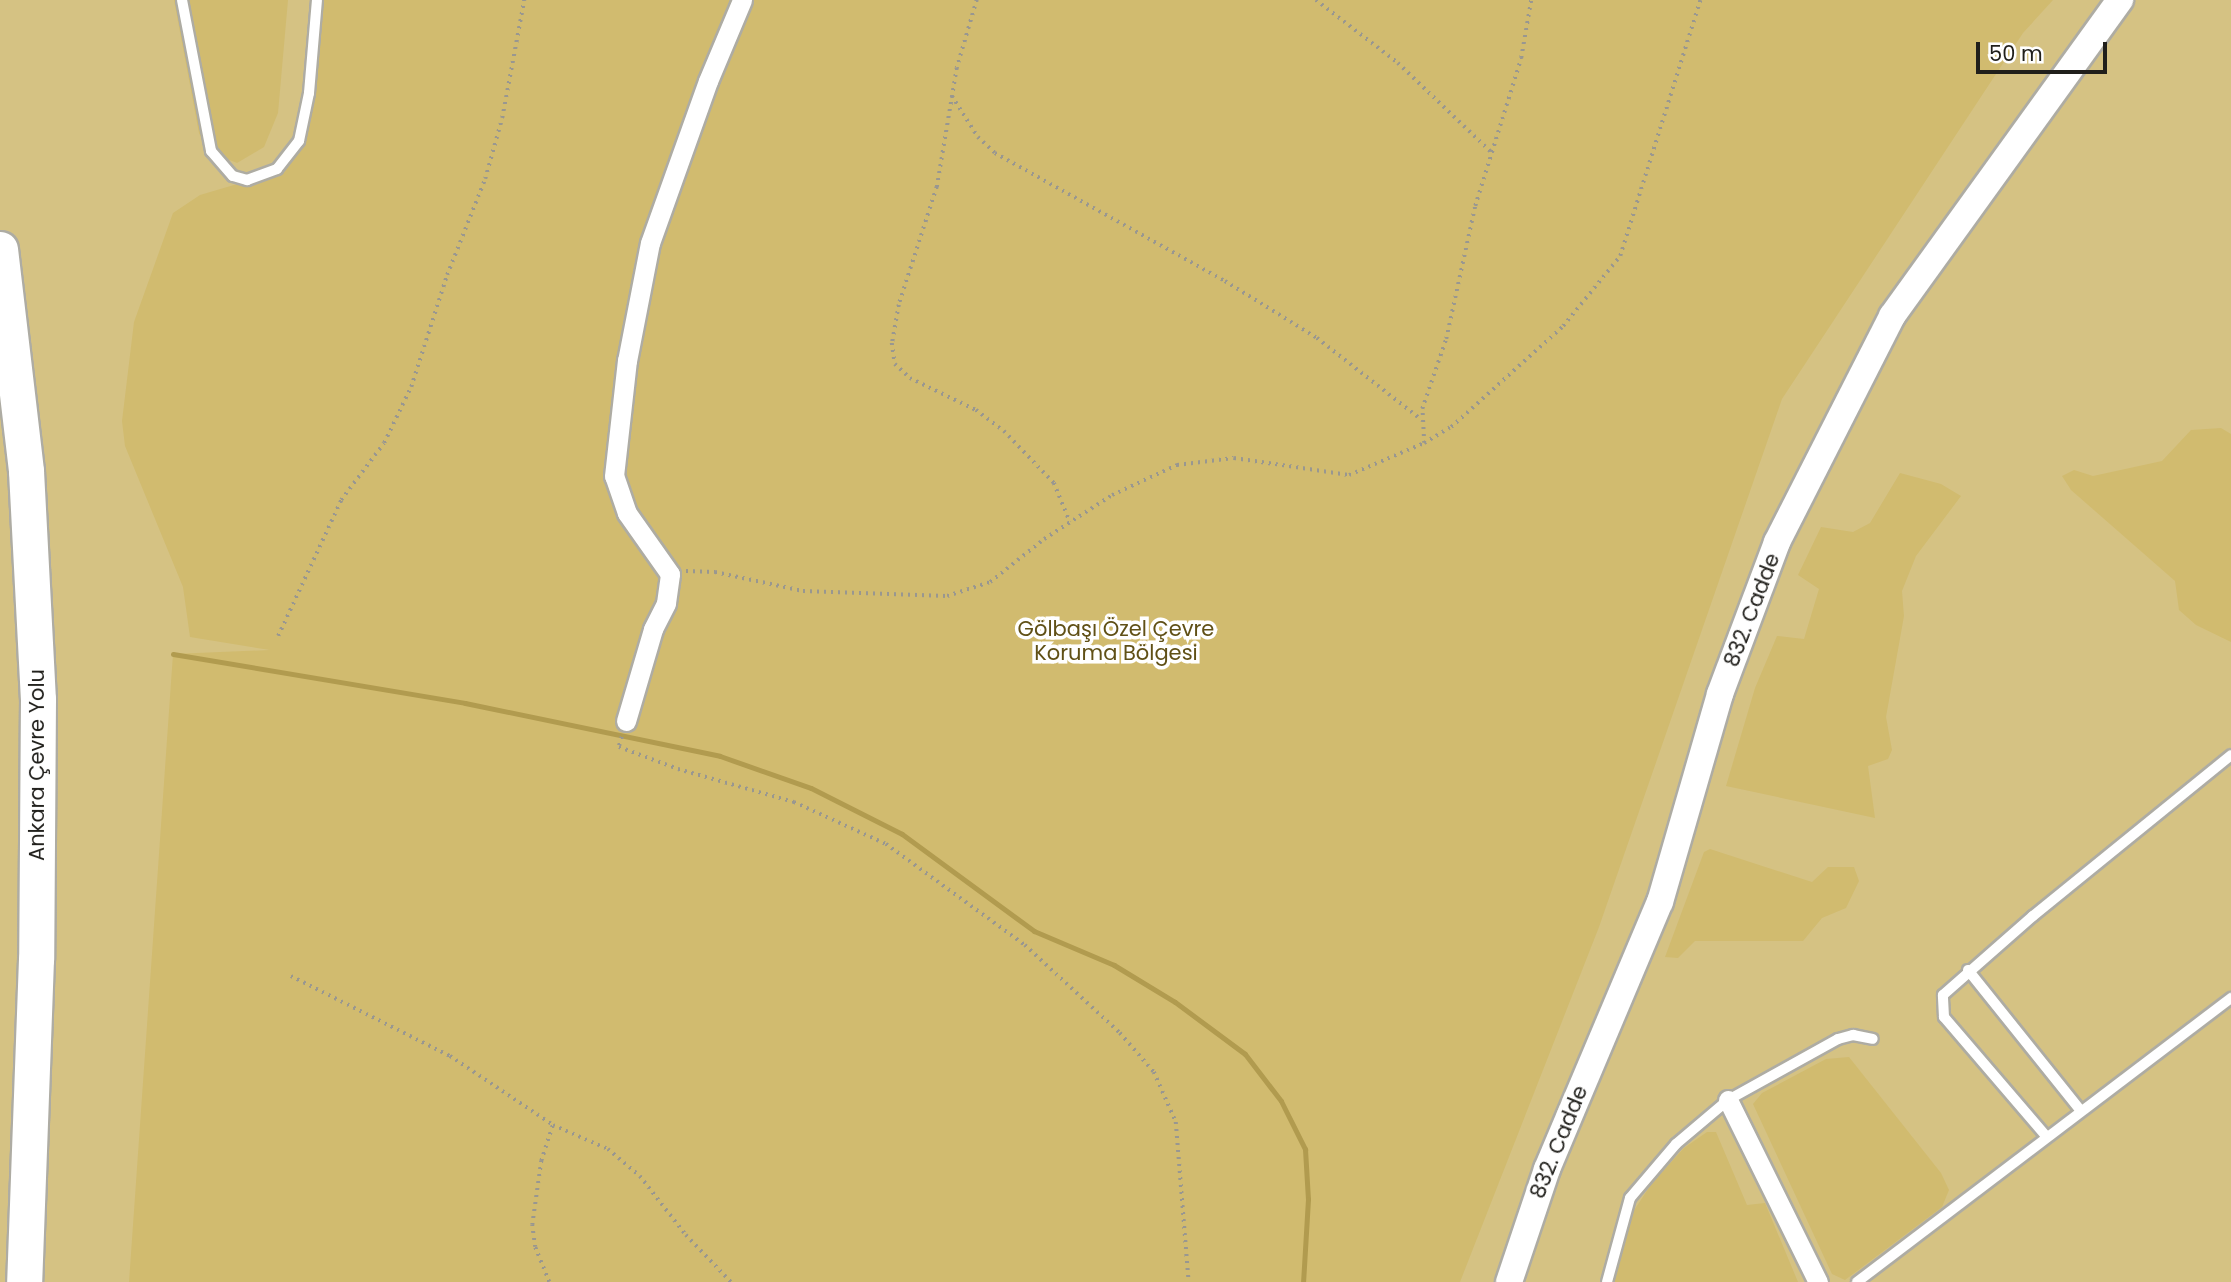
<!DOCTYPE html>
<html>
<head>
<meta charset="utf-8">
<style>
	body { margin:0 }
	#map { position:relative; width:2231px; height:1282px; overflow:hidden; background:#f8f5ec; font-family:Poppins,sans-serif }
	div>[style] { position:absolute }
	.green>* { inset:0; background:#d5c283 }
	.forest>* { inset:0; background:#d1bb6f }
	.stream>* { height:5px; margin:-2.5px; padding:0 2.5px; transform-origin:2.5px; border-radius:2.5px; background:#b19b4f }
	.path>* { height:3.5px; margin-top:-1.75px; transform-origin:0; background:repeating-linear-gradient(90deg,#999790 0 2px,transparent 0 7px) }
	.roads { filter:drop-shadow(2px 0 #aeaca3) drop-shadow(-2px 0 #aeaca3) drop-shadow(0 2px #aeaca3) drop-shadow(0 -2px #aeaca3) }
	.lane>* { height:10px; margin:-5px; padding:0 5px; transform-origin:5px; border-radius:5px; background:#fff }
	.street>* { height:19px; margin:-9.5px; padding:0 9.5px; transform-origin:9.5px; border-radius:9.5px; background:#fff }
	.secondary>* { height:26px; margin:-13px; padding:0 13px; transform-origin:13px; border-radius:13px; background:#fff }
	.highway>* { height:35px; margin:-17.5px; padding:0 17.5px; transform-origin:17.5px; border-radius:17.5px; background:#fff }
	span { translate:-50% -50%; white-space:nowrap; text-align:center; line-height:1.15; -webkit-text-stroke:7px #fff; paint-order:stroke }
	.street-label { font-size:21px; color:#201f1b }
	.park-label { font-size:21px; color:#605016 }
	.scale { position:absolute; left:1976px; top:42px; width:131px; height:32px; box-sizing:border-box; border:4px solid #201f1b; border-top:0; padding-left:9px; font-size:21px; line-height:24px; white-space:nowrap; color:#201f1b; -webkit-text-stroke:5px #fff; paint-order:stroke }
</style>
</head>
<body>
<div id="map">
	<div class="green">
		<div style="clip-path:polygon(0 0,2231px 0,2231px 1282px,0 1282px)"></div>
	</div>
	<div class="forest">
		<div style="clip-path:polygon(174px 0,288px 0,278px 113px,264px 147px,237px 163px,208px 151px,199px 133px)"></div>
		<div style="clip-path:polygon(322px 0,2053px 0,2023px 33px,1782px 399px,1599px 927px,1460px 1282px,129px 1282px,173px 654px,270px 650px,190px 637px,183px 587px,125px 446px,122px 421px,134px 322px,173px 213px,200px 195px,281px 171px,296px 153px,306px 127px)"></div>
		<div style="clip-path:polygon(2221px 428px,2231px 434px,2231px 642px,2196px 625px,2179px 610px,2175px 581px,2071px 490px,2062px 476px,2074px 470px,2093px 476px,2162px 461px,2191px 430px)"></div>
		<div style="clip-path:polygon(1900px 473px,1941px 484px,1961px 496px,1916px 556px,1902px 591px,1904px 616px,1886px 717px,1892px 750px,1888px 759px,1868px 766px,1875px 818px,1726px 786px,1755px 688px,1777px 636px,1804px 639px,1819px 589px,1798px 575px,1821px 527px,1853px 532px,1870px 523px)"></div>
		<div style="clip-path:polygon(1710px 849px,1812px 882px,1828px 867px,1854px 867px,1859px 881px,1846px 908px,1822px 918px,1803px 941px,1695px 941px,1678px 958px,1665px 957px,1704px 852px)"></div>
		<div style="clip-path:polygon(1849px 1057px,1941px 1173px,1949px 1190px,1942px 1207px,1845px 1280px,1832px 1274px,1753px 1104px,1762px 1093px,1826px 1059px)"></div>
		<div style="clip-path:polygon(1707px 1132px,1716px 1132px,1747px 1205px,1765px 1203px,1798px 1282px,1614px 1282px,1629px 1218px,1652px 1183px,1684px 1148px)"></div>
	</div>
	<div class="stream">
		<div style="left:173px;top:654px;width:296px;rotate:9.5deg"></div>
		<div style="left:465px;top:703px;width:260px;rotate:11.7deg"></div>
		<div style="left:720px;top:756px;width:96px;rotate:19.4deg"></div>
		<div style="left:811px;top:788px;width:102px;rotate:26.8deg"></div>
		<div style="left:902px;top:834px;width:164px;rotate:36.3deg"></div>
		<div style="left:1034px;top:931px;width:87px;rotate:23deg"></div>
		<div style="left:1114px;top:965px;width:71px;rotate:31.2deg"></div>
		<div style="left:1175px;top:1002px;width:87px;rotate:36.6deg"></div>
		<div style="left:1245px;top:1054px;width:59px;rotate:52.5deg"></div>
		<div style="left:1281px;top:1101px;width:54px;rotate:63.4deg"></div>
		<div style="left:1305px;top:1149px;width:50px;rotate:86.6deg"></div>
		<div style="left:1308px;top:1199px;width:83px;rotate:93.4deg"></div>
	</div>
	<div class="path">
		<div style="left:977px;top:0;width:71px;rotate:106.4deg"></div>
		<div style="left:957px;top:68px;width:121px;rotate:99.5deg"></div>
		<div style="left:937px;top:187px;width:124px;rotate:107.9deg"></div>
		<div style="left:899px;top:305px;width:39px;rotate:100deg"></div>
		<div style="left:892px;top:343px;width:21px;rotate:82deg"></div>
		<div style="left:895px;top:364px;width:21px;rotate:43deg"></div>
		<div style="left:910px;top:378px;width:73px;rotate:25.9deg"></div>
		<div style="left:976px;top:410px;width:35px;rotate:37deg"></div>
		<div style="left:1004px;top:431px;width:72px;rotate:46.1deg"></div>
		<div style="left:1054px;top:483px;width:42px;rotate:67.7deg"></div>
		<div style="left:1316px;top:0;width:103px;rotate:37.5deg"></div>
		<div style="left:1398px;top:63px;width:129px;rotate:43.7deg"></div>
		<div style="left:952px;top:96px;width:49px;rotate:57.6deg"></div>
		<div style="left:978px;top:137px;width:23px;rotate:43deg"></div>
		<div style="left:995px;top:153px;width:263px;rotate:29.1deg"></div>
		<div style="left:1225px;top:281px;width:108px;rotate:31.8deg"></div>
		<div style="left:1317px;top:338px;width:133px;rotate:38deg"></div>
		<div style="left:1424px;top:443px;width:34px;rotate:-93deg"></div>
		<div style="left:1422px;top:409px;width:74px;rotate:-71.1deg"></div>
		<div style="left:1446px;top:339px;width:136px;rotate:-77.7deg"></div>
		<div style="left:1475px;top:206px;width:155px;rotate:-72.7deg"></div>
		<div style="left:1521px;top:58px;width:59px;rotate:-80.2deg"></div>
		<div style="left:686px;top:571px;width:29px;rotate:2deg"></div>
		<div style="left:715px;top:572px;width:90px;rotate:12.2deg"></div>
		<div style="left:803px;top:591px;width:144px;rotate:2deg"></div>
		<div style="left:947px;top:596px;width:45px;rotate:-18deg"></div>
		<div style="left:990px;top:582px;width:69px;rotate:-38.5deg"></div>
		<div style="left:1044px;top:539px;width:81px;rotate:-32.9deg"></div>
		<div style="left:1112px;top:495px;width:72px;rotate:-24.8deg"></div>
		<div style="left:1177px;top:465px;width:57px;rotate:-7deg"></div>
		<div style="left:1234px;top:458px;width:116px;rotate:8.4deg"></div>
		<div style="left:1349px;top:475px;width:82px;rotate:-23.1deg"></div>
		<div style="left:1424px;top:443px;width:31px;rotate:-31deg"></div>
		<div style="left:1451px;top:427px;width:151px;rotate:-42deg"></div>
		<div style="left:1563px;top:326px;width:90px;rotate:-50.8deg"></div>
		<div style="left:1620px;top:256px;width:268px;rotate:-72.6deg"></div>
		<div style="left:278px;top:636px;width:150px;rotate:-65.1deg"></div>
		<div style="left:341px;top:500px;width:71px;rotate:-53deg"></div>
		<div style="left:384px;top:443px;width:62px;rotate:-64.3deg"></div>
		<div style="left:411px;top:387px;width:118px;rotate:-72.2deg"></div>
		<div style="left:447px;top:275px;width:103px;rotate:-68.4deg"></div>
		<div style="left:485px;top:179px;width:63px;rotate:-74.4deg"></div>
		<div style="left:502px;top:118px;width:120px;rotate:-79.4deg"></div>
		<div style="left:622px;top:737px;width:10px;rotate:107deg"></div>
		<div style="left:619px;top:747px;width:63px;rotate:20.4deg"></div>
		<div style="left:678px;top:769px;width:121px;rotate:15.9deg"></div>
		<div style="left:794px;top:802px;width:101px;rotate:24.5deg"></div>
		<div style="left:886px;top:844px;width:172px;rotate:36deg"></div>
		<div style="left:1025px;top:945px;width:129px;rotate:42.8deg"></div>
		<div style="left:1120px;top:1033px;width:52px;rotate:48.9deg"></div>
		<div style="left:1154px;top:1072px;width:55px;rotate:66.3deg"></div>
		<div style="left:1176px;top:1122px;width:161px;rotate:85.4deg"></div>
		<div style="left:291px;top:976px;width:178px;rotate:26.7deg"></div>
		<div style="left:450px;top:1056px;width:124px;rotate:33.8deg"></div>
		<div style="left:553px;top:1125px;width:60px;rotate:23.6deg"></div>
		<div style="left:608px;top:1149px;width:42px;rotate:40.2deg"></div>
		<div style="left:640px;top:1176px;width:75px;rotate:52.1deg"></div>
		<div style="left:686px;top:1235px;width:65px;rotate:46.2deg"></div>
		<div style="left:549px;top:1282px;width:38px;rotate:-112deg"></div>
		<div style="left:535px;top:1247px;width:22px;rotate:-98deg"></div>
		<div style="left:532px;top:1225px;width:65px;rotate:-82deg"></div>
		<div style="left:541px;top:1161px;width:38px;rotate:-72deg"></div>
	</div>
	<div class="roads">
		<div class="lane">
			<div style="left:182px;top:0;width:154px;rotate:79.1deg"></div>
			<div style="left:211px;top:151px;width:33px;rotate:49deg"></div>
			<div style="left:233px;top:176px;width:15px;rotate:16deg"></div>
			<div style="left:247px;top:180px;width:32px;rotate:-20deg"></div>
			<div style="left:277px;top:169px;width:36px;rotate:-52deg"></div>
			<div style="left:299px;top:141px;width:49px;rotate:-78.2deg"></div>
			<div style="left:309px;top:93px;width:93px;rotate:-85.1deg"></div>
			<div style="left:1968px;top:970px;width:179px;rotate:51.3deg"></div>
			<div style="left:2046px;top:1136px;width:157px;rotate:-130.6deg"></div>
			<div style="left:1944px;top:1017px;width:22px;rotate:-93deg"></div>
			<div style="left:1943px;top:995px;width:120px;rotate:-41.3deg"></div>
			<div style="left:2033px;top:916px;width:255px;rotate:-39.1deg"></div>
			<div style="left:1607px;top:1282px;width:87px;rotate:-74.7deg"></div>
			<div style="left:1630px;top:1198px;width:71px;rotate:-49.6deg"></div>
			<div style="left:1676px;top:1144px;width:68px;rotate:-40.2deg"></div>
			<div style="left:1728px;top:1100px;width:126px;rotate:-29deg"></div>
			<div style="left:1838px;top:1039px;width:16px;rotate:-15deg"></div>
			<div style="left:1853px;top:1035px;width:20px;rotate:11deg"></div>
			<div style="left:1857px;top:1282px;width:470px;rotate:-37.2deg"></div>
		</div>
		<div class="street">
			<div style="left:626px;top:721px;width:96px;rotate:-73.6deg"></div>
			<div style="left:653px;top:629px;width:29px;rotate:-63deg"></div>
			<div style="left:666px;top:603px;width:29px;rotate:-82deg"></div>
			<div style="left:670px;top:574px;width:75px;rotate:-125.2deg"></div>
			<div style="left:627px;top:513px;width:39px;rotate:-109deg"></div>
			<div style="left:614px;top:476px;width:116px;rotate:-83.6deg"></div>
			<div style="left:627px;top:361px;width:120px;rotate:-79deg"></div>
			<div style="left:650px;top:243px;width:172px;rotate:-70.3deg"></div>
			<div style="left:708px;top:81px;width:88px;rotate:-67.2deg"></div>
			<div style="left:1728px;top:1100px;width:203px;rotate:63.7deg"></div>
		</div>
		<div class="secondary">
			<div style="left:1509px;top:1282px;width:119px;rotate:-71.4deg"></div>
			<div style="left:1547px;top:1169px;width:290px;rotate:-67.1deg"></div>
			<div style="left:1660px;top:902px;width:216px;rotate:-73.9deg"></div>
			<div style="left:1720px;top:694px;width:162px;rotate:-69.4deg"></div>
			<div style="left:1777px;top:542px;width:254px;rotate:-63deg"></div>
			<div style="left:1892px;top:316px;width:390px;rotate:-54.2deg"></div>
		</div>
		<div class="highway">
			<div style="left:0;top:249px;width:224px;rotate:83.3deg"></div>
			<div style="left:26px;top:471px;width:228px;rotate:87deg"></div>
			<div style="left:38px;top:699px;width:260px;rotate:90.4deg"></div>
			<div style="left:36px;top:959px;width:323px;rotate:92.1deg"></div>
		</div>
	</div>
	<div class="street-label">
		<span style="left:1752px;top:610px;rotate:-69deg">832. Cadde</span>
		<span style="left:37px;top:765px;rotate:-90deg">Ankara Çevre Yolu</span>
		<span style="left:1559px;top:1142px;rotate:-68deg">832. Cadde</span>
	</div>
	<div class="park-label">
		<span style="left:1116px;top:641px">Gölbaşı Özel Çevre<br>Koruma Bölgesi</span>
	</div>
	<div class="scale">50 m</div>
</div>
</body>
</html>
